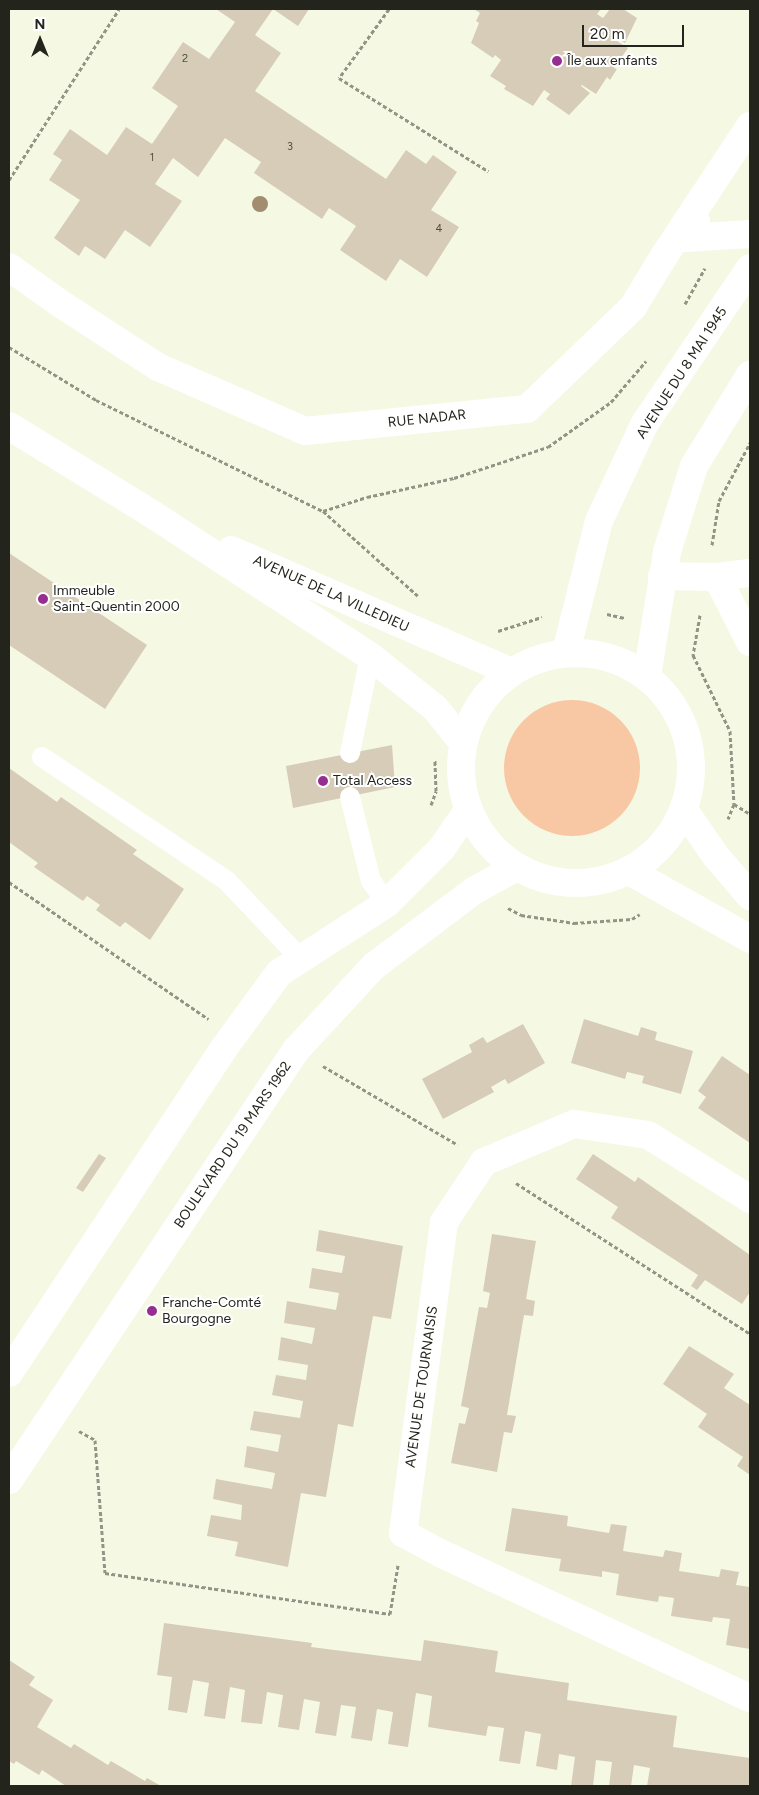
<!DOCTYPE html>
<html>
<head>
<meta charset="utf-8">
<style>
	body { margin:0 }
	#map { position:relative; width:759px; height:1795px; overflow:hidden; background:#f5f9e3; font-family:Figtree,sans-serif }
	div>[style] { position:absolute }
	.green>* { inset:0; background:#f8c8a5 }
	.round { border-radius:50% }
	.building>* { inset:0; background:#d6ccb8 }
	.path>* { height:3px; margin-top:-1.5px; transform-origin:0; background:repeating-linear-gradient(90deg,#929585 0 4px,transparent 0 6.5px) }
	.service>* { height:20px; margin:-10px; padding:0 10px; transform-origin:10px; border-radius:10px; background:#fff }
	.minor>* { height:28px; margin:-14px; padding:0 14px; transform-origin:14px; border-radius:14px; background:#fff }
	.tertiary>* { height:28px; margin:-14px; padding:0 14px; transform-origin:14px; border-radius:14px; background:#fff }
	.tertiary>.ring { margin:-14px; padding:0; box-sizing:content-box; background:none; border:28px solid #fff; border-radius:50% }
	.trees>* { width:16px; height:16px; margin:-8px; border-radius:50%; background:#a28d6f }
	.dots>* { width:14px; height:14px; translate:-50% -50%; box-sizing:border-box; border:2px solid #fff; border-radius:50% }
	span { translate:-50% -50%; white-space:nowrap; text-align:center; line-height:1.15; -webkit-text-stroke:4px #fff; paint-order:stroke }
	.number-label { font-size:11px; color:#504f44 }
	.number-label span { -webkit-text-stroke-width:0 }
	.poi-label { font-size:14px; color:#23251d }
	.left { translate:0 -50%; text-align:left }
	.street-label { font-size:14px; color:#23251d }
	.frame { position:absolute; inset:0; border:10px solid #23251d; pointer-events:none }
	.north { position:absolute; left:15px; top:15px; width:50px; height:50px; -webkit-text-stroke:4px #fff; paint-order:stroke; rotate:0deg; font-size:14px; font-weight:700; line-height:20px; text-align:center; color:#23251d }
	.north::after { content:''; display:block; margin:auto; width:18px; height:22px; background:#23251d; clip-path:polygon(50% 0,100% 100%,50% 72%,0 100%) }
	.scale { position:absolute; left:582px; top:25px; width:102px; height:22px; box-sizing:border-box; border:2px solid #23251d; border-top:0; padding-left:6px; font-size:15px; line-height:18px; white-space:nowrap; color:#23251d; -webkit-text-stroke:4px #fff; paint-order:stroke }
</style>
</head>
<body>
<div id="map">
	<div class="green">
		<div class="round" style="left:504px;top:700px;width:136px;height:136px"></div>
	</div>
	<div class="building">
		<div style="clip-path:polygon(216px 9px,309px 9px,298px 26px,273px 9px,255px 35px,281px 53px,255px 91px,386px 179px,406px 150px,426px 164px,433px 155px,457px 172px,431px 210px,459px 227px,427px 277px,400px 259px,386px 281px,340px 250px,356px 226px,329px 208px,322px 219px,254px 173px,261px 162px,225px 138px,198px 177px,173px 158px,155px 184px,182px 201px,150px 247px,125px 230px,105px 259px,85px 246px,79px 256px,54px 238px,80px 200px,49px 180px,62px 160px,53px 154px,70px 129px,107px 155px,126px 127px,152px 144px,178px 106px,152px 88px,183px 42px,209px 59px,235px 22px)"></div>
		<div style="clip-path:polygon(474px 9px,601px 9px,597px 14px,603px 18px,610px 9px,623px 9px,637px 18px,625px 43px,616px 37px,614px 39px,628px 48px,614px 68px,617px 69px,610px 80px,607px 77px,596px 94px,582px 85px,581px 86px,590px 93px,569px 115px,546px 99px,550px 94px,544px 90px,533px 106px,504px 89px,506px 86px,490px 76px,501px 60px,495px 55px,493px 58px,471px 43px,479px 23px,476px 21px,480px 13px)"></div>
		<div style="clip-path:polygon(9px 553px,147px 645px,105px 709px,9px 645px)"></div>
		<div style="clip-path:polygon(392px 745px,395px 787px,293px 808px,286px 766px)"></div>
		<div style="clip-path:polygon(9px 768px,57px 802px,61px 797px,137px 850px,133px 854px,184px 889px,150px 940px,125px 922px,120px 927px,96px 910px,100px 905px,87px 896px,83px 901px,34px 867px,38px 863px,9px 842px)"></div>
		<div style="clip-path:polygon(584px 1019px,638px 1036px,641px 1027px,657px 1032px,655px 1040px,693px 1051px,681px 1094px,642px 1083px,644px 1076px,627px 1072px,625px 1079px,571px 1063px)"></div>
		<div style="clip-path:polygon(523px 1024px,545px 1063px,508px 1084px,505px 1079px,491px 1087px,494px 1092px,443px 1119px,422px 1079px,472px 1052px,469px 1045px,483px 1037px,487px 1043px)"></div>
		<div style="clip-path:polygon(722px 1056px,750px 1075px,750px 1143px,698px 1108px,706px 1097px,698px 1091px)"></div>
		<div style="clip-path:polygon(99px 1154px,106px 1158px,83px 1192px,76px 1188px)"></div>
		<div style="clip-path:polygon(593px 1154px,635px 1182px,638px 1177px,750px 1255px,750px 1292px,742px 1304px,705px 1280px,697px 1290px,691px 1286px,698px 1275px,611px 1218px,618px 1207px,576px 1179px)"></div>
		<div style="clip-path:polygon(319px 1230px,403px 1246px,391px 1319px,373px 1316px,353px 1427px,338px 1424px,326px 1497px,301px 1493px,288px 1567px,235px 1556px,238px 1542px,207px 1536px,211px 1515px,241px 1520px,242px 1505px,213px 1499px,216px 1479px,272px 1489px,275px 1473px,244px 1467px,247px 1446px,278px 1452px,281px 1435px,250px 1430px,254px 1411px,300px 1418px,303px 1401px,272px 1395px,276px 1375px,306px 1380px,308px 1365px,278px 1360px,281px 1337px,312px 1344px,315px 1328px,284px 1323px,287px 1301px,336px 1310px,339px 1293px,309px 1288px,312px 1268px,342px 1273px,345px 1256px,316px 1251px)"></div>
		<div style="clip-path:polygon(492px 1234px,536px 1241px,526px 1299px,535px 1301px,533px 1316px,524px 1315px,507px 1415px,516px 1416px,512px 1433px,504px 1432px,497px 1472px,451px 1463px,459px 1423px,465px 1424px,469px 1408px,461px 1406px,479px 1307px,487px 1308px,490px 1293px,483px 1291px)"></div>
		<div style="clip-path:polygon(689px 1346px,734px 1374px,724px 1388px,750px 1405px,750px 1475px,737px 1466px,743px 1457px,698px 1427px,707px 1414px,663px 1384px)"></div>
		<div style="clip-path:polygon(512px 1508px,568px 1516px,567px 1526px,609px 1533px,611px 1524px,627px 1526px,623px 1551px,663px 1557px,665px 1550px,682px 1553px,679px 1571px,719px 1577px,721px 1569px,739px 1572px,736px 1585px,750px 1587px,750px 1649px,726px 1645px,730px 1619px,713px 1617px,712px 1622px,671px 1616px,674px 1598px,659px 1596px,658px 1602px,616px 1595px,619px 1574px,602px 1571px,602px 1577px,559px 1571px,561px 1559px,505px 1551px)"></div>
		<div style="clip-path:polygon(164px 1623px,312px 1643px,311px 1647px,421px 1661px,424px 1640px,498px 1651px,495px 1672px,569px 1683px,567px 1700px,677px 1716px,673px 1747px,750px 1758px,750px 1786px,647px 1786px,650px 1768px,634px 1765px,631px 1786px,609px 1786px,612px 1762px,596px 1760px,593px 1786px,571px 1786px,575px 1757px,559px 1754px,557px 1770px,536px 1766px,541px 1734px,525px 1731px,520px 1764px,499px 1761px,504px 1728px,488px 1726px,486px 1736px,428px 1727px,432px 1696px,416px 1693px,408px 1747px,388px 1744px,393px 1712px,377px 1709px,372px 1741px,351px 1738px,356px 1707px,341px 1705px,336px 1736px,315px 1733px,320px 1702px,304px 1699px,299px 1730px,278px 1727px,283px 1695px,267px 1692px,262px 1724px,241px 1722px,245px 1690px,230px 1687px,225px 1719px,204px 1716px,209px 1683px,193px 1680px,187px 1713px,168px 1710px,172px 1677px,157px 1675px)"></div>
		<div style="clip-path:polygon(9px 1660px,35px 1677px,29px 1685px,53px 1700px,37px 1727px,71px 1748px,74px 1744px,108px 1765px,111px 1761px,145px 1781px,147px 1778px,161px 1786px,66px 1786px,42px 1770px,39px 1775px,16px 1761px,14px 1764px,9px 1761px)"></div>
	</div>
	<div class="path">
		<div style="left:389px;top:9px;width:85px;rotate:125.9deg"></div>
		<div style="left:339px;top:78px;width:176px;rotate:32deg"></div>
		<div style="left:9px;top:180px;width:203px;rotate:-57.2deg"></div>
		<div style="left:685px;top:304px;width:41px;rotate:-60.9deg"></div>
		<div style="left:9px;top:347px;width:102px;rotate:31.3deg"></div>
		<div style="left:96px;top:400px;width:253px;rotate:26.1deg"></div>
		<div style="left:323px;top:511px;width:127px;rotate:41.8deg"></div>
		<div style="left:323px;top:511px;width:46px;rotate:-17.7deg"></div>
		<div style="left:367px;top:497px;width:89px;rotate:-12.3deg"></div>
		<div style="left:454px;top:478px;width:99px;rotate:-18.3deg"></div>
		<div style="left:548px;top:447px;width:77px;rotate:-35.5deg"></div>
		<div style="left:611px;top:402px;width:54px;rotate:-49.5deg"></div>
		<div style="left:712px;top:545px;width:45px;rotate:-81deg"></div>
		<div style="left:719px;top:501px;width:66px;rotate:-61.9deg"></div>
		<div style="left:607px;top:614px;width:18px;rotate:13deg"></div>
		<div style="left:700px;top:615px;width:41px;rotate:99.9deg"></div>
		<div style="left:693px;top:655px;width:85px;rotate:64deg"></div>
		<div style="left:730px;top:731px;width:73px;rotate:86.9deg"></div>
		<div style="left:734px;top:804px;width:16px;rotate:112deg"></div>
		<div style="left:498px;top:631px;width:46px;rotate:-17.7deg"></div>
		<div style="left:734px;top:804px;width:19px;rotate:32deg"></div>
		<div style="left:431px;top:805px;width:15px;rotate:-70deg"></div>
		<div style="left:436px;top:791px;width:31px;rotate:-92deg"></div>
		<div style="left:9px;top:882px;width:242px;rotate:34.5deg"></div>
		<div style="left:508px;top:908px;width:15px;rotate:28deg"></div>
		<div style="left:521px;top:915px;width:54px;rotate:8.6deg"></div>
		<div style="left:574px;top:923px;width:58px;rotate:-3.9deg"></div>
		<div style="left:632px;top:919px;width:9px;rotate:-32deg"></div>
		<div style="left:323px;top:1066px;width:156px;rotate:30.3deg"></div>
		<div style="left:516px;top:1183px;width:278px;rotate:32.8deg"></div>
		<div style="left:79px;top:1431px;width:18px;rotate:29deg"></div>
		<div style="left:95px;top:1440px;width:133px;rotate:85.7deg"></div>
		<div style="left:105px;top:1573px;width:288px;rotate:8.2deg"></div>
		<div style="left:390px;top:1614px;width:50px;rotate:-80.7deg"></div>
	</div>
	<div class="service">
		<div style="left:350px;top:753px;width:99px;rotate:-78.3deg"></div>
		<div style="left:42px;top:757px;width:223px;rotate:33.8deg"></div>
		<div style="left:227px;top:881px;width:108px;rotate:46.5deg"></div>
		<div style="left:350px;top:797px;width:87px;rotate:76deg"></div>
		<div style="left:371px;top:881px;width:27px;rotate:54deg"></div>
	</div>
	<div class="minor">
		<div style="left:696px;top:221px;width:20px;rotate:123deg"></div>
		<div style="left:685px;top:238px;width:65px;rotate:-3.5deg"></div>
		<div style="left:9px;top:267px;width:64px;rotate:35.4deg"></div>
		<div style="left:61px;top:304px;width:116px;rotate:33deg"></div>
		<div style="left:158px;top:367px;width:160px;rotate:23.5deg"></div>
		<div style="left:305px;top:431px;width:223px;rotate:-5.7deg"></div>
		<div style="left:527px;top:409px;width:147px;rotate:-43.9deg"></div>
		<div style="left:633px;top:307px;width:60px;rotate:-58.7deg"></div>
		<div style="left:664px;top:256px;width:156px;rotate:-56.5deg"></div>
		<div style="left:9px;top:426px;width:168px;rotate:31.6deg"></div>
		<div style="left:152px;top:514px;width:260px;rotate:33.1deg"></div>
		<div style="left:370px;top:656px;width:83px;rotate:38.7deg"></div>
		<div style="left:435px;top:708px;width:45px;rotate:51.3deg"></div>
		<div style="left:231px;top:550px;width:305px;rotate:23.5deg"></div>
		<div style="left:662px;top:576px;width:55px;rotate:1deg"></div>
		<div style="left:717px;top:577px;width:33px;rotate:-7deg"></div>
		<div style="left:717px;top:577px;width:73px;rotate:63.1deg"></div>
		<div style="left:750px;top:1199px;width:120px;rotate:-147.9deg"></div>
		<div style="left:648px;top:1135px;width:75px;rotate:-171.5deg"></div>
		<div style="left:574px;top:1124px;width:98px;rotate:157.1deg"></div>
		<div style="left:484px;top:1162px;width:72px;rotate:123.7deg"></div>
		<div style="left:444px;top:1222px;width:314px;rotate:97.5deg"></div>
		<div style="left:403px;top:1533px;width:42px;rotate:28.4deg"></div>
		<div style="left:440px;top:1553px;width:342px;rotate:25.1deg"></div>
	</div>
	<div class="tertiary">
		<div style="left:566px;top:652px;width:135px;rotate:-75.9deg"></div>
		<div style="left:599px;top:521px;width:108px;rotate:-64.9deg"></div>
		<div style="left:645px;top:423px;width:187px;rotate:-55.9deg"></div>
		<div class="ring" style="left:461px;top:653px;width:202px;height:202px"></div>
		<div style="left:647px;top:676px;width:126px;rotate:-80.8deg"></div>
		<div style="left:667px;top:552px;width:90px;rotate:-72.6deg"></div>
		<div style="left:694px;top:466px;width:107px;rotate:-58.4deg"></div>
		<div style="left:684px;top:810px;width:55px;rotate:55.4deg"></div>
		<div style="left:715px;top:855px;width:54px;rotate:49.5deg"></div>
		<div style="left:629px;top:871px;width:139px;rotate:29.3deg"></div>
		<div style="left:9px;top:1373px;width:390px;rotate:-56.5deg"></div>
		<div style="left:224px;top:1048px;width:93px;rotate:-53.7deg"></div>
		<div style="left:279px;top:973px;width:129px;rotate:-32.9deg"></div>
		<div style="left:387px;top:903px;width:78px;rotate:-45deg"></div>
		<div style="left:442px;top:848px;width:46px;rotate:-55.6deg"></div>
		<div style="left:9px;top:1480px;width:517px;rotate:-56.28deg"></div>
		<div style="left:296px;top:1050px;width:115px;rotate:-47.1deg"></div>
		<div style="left:374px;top:966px;width:126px;rotate:-37deg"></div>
		<div style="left:475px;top:890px;width:48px;rotate:-28.7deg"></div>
	</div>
	<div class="trees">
		<div style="left:260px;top:204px"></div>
	</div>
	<div class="dots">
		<div style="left:557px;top:61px;background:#962e92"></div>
		<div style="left:43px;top:599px;background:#962e92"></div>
		<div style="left:323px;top:781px;background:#962e92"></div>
		<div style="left:152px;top:1311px;background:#962e92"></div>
	</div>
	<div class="number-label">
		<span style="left:185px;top:59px">2</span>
		<span style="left:290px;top:147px">3</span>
		<span style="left:152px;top:158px">1</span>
		<span style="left:439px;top:229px">4</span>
	</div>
	<div class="poi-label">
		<span class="left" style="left:567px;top:61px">Île aux enfants</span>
		<span class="left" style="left:53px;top:599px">Immeuble<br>Saint-Quentin 2000</span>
		<span class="left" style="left:333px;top:781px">Total Access</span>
		<span class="left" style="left:162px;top:1311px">Franche-Comté<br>Bourgogne</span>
	</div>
	<div class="street-label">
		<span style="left:682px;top:373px;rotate:-57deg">AVENUE DU 8 MAI 1945</span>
		<span style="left:427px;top:419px;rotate:-6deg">RUE NADAR</span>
		<span style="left:331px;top:594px;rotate:24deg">AVENUE DE LA VILLEDIEU</span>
		<span style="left:233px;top:1145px;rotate:-56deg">BOULEVARD DU 19 MARS 1962</span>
		<span style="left:422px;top:1387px;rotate:-82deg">AVENUE DE TOURNAISIS</span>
	</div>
	<div class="frame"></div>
	<div class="north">N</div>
	<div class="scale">20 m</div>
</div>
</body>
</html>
